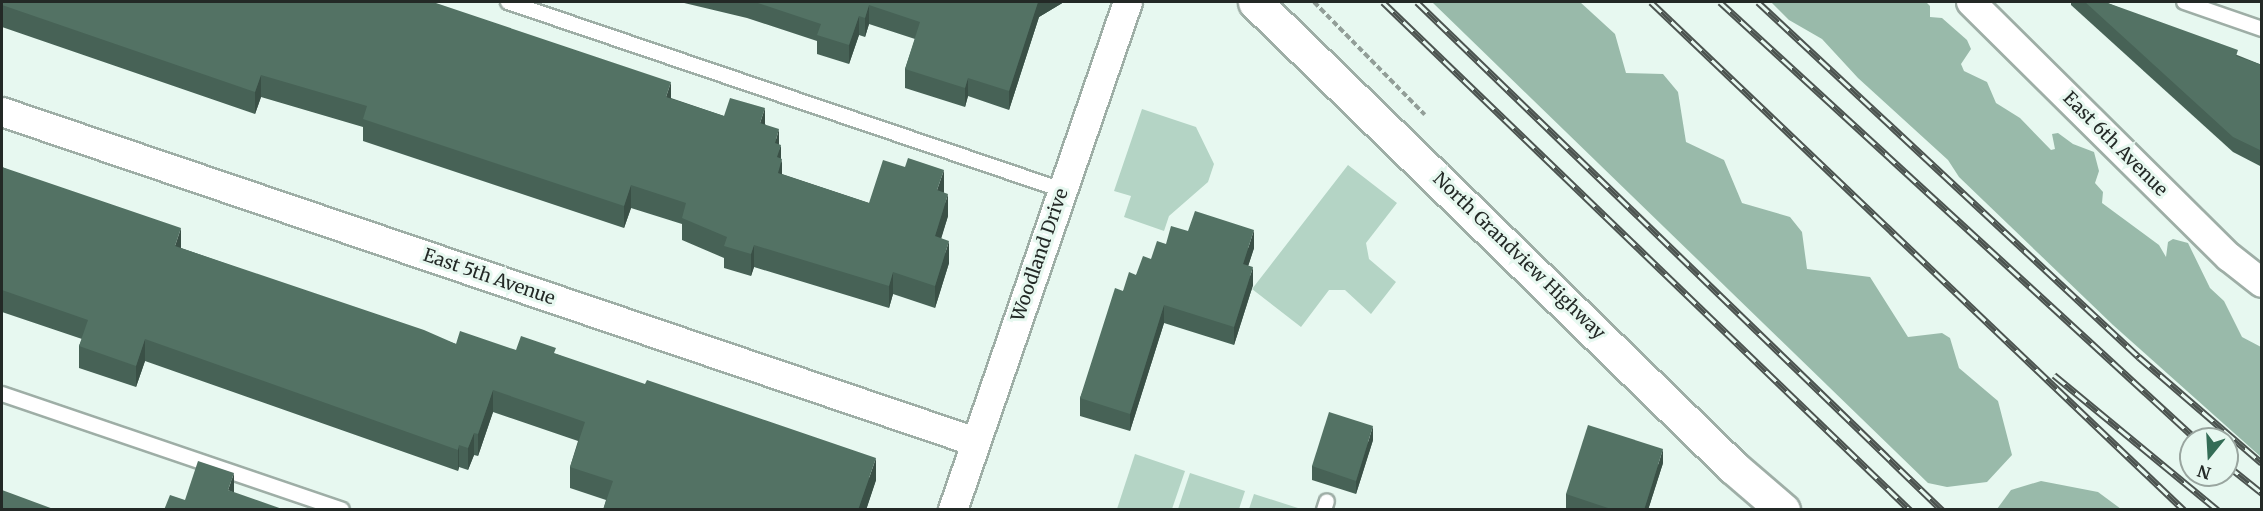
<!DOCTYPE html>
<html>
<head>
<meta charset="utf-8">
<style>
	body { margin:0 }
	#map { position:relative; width:2263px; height:511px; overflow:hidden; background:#e7f8f0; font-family:Merriweather,serif }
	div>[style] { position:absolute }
	.green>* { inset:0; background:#b4d4c5 }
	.forest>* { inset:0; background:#99baaa }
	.path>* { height:4px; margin-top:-2px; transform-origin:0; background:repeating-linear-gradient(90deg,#929e98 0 6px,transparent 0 9px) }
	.roads { filter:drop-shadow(2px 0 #9eaea6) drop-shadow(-2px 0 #9eaea6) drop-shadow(0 2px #9eaea6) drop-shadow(0 -2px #9eaea6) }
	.lane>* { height:14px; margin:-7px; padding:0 7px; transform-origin:7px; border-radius:7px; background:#fff }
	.street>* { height:28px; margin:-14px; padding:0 14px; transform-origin:14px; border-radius:14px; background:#fff }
	.secondary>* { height:33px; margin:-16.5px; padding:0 16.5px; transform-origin:16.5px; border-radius:16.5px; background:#fff }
	.rail>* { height:7px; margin-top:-3.5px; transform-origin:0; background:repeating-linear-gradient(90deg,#e7f8f0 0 14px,#4c5450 0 28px); box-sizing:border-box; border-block:2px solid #4c5450 }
	.wall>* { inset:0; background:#476256 }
	.shaded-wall>* { inset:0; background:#3a5046 }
	.building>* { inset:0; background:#537264 }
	span { translate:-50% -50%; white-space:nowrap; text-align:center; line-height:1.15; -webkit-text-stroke:6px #e7f8f0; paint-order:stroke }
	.street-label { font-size:18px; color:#232926 }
	.frame { position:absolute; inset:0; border:3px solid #232926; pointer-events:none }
	.north { position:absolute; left:2179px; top:427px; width:60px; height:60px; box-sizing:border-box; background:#e7f8f0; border:2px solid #99a59f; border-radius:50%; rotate:198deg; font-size:16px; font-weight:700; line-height:24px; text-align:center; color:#232926 }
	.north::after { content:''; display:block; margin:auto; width:21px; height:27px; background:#346d56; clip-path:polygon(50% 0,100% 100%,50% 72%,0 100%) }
</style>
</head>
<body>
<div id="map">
	<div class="green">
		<div style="clip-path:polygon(1142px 109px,1196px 127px,1214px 164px,1208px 182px,1169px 216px,1164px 231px,1124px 217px,1131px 196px,1114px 191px)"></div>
		<div style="clip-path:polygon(1348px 165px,1397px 203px,1366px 243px,1369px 259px,1396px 282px,1371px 314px,1345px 290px,1329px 290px,1301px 327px,1252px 289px)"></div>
		<div style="clip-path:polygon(1135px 454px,1185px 471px,1172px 509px,1117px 509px)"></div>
		<div style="clip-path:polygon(1190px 473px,1245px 491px,1239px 509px,1178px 509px)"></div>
		<div style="clip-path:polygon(1254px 494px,1301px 509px,1249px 509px)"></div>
	</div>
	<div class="forest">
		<div style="clip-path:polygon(1432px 2px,1580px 2px,1615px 34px,1626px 73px,1663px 74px,1678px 92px,1686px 142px,1724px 160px,1742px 203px,1790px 217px,1802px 232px,1807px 269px,1870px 277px,1908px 337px,1942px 333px,1950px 338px,1959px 368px,1998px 401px,2012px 455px,1987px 482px,1947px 487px,1928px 483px)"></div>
		<div style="clip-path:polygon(1771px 2px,1926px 2px,1930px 6px,1930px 17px,1942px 18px,1967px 40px,1971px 49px,1961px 64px,1964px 71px,1987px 82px,1996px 103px,2020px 118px,2051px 150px,2055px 149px,2052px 134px,2058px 133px,2073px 144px,2094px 152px,2099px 171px,2095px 183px,2103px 192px,2102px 203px,2159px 245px,2166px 257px,2168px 242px,2173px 239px,2188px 243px,2210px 288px,2224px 301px,2242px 337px,2261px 347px,2261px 457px,2113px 325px,1959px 177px,1948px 160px,1858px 78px,1822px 39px,1789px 20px)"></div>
		<div style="clip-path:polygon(2041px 481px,2098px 492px,2121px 509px,1997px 509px,2011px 490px)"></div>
	</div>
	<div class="path">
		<div style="left:1314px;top:2px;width:158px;rotate:45.5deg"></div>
	</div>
	<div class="roads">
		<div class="lane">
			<div style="left:508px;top:2px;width:585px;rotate:18.74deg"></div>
			<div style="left:2184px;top:2px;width:83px;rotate:19.1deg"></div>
			<div style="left:2px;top:394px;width:359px;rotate:18.8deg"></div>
			<div style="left:1324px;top:510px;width:9px;rotate:-72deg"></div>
		</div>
		<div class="street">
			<div style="left:1971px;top:2px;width:363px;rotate:44.7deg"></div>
			<div style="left:2229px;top:257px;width:42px;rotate:38.2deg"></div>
			<div style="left:2px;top:112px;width:1028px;rotate:18.72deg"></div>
			<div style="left:953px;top:510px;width:537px;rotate:-70.99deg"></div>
		</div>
		<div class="secondary">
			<div style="left:1255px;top:2px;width:667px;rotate:44.21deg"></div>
			<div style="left:1733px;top:467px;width:66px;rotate:40.7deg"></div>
		</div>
	</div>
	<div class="rail">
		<div style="left:1383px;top:2px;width:732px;rotate:43.95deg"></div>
		<div style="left:1417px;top:2px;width:731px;rotate:44.06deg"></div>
		<div style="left:1651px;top:2px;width:736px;rotate:43.62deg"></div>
		<div style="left:1720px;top:2px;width:646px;rotate:42.55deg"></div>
		<div style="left:1758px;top:2px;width:521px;rotate:42.98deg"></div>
		<div style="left:2139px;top:357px;width:162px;rotate:40.8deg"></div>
		<div style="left:2054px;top:375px;width:212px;rotate:39.5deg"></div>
		<div style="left:2227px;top:465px;width:45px;rotate:38.7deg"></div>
	</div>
	<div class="wall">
		<div style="clip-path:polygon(2px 2px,671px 98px,724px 116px,765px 124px,779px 144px,782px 174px,869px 203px,944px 193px,948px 216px,941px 238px,949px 263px,935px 308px,893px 294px,889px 308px,754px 267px,751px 276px,724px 268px,724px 258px,682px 240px,682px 224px,631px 208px,624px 228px,363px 141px,363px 127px,261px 97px,255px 114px,2px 27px)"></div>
		<div style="clip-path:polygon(680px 2px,1064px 2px,1039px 17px,1009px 110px,968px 96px,965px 107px,905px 88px,905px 69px,915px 39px,869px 24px,865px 37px,859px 35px,849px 64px,817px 54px,817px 41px,747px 18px)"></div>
		<div style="clip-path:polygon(2071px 2px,2105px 2px,2262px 65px,2262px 167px,2233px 152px,2071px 5px)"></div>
		<div style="clip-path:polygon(2px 167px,181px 248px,456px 344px,556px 354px,876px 480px,866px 510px,603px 510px,606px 500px,570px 488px,570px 467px,578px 441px,493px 412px,478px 456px,474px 455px,468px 470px,459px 467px,458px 471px,145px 361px,136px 387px,79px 368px,79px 346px,82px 339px,2px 312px)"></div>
		<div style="clip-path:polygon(1166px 244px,1254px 248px,1248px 266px,1253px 285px,1234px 345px,1164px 323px,1130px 431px,1080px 416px,1080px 398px,1123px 291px,1136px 275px)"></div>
		<div style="clip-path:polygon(1373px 440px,1356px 494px,1312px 480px,1312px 466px)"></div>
		<div style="clip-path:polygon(1663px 463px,1648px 510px,1571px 510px,1566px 508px,1566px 494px)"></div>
	</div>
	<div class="shaded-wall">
		<div style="clip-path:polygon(1038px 2px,1064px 2px,1039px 17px,1009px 110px,1009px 91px)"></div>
		<div style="clip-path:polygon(869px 5px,869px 24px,865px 37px,865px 18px)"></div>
		<div style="clip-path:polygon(859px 16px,859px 35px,849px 64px,849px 45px)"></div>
		<div style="clip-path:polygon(261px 75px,261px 97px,255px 114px,255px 92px)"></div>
		<div style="clip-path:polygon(968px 78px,968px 96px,965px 107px,965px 88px)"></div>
		<div style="clip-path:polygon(671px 82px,671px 104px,666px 97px)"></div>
		<div style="clip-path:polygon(765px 108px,765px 131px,760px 123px)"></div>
		<div style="clip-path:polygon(779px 129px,779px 150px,781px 145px,781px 163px,782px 159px,782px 181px,778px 176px,775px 143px)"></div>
		<div style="clip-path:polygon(944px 170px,944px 192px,937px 213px,937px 190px)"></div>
		<div style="clip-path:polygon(631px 185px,631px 208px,624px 228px,624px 206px)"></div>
		<div style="clip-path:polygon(948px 194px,948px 216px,935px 259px,935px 236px)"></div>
		<div style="clip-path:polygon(181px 228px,181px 250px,175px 246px)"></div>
		<div style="clip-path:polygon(1254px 230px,1254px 248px,1243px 282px,1243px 264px)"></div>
		<div style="clip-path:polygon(949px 241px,949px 263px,935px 308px,935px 286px)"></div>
		<div style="clip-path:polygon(754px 245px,754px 267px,751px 276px,751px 254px)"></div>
		<div style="clip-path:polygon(1253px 267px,1253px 285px,1234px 345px,1234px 327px)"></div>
		<div style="clip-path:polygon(893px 272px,893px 294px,889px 308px,889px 286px)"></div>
		<div style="clip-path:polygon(1164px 305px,1164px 323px,1130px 431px,1130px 414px)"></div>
		<div style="clip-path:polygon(145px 339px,145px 361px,136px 387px,136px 366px)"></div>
		<div style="clip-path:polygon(493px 390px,493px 412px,478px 456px,478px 434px)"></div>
		<div style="clip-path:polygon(1373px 426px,1373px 440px,1356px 494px,1356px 481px)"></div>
		<div style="clip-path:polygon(474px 433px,474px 455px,468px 470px,468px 448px)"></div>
		<div style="clip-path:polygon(459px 445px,459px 467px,458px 471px,458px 450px)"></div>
		<div style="clip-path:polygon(1663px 449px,1663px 463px,1648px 510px,1644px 510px)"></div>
		<div style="clip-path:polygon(876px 458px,876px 480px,866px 510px,858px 510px)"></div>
		<div style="clip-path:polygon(234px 473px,234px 493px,228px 490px)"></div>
	</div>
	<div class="building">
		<div style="clip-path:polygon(2px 2px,433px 2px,671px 82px,666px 97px,724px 116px,730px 98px,765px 108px,760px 123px,779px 129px,775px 143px,781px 145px,777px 157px,782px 159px,778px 173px,869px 203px,883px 160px,905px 167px,908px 158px,944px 170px,937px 190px,948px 194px,935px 236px,949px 241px,935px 286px,893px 272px,889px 286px,754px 245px,751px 254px,724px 246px,727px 237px,682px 218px,686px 203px,631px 185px,624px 206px,363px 119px,367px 106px,261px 75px,255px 92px,2px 5px)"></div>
		<div style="clip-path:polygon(755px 2px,1038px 2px,1009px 91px,968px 78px,965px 88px,905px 69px,920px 22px,869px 5px,865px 18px,859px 16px,849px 45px,817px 35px,821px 24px)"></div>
		<div style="clip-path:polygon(2085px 2px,2105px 2px,2238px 50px,2236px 56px,2262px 65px,2262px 151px,2233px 137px)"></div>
		<div style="clip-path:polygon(2px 167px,181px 228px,175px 246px,424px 330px,456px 344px,460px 331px,516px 350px,521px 336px,556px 348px,554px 353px,645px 384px,647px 380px,876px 458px,858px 510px,603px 510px,613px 481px,570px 467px,585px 422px,493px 390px,478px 434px,474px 433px,468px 448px,459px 445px,458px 450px,145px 339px,136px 366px,79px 346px,88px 320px,2px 290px)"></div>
		<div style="clip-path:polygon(1195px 211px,1254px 230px,1243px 264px,1253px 267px,1234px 327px,1164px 305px,1130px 414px,1080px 398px,1115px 288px,1123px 291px,1129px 272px,1136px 275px,1143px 256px,1151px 259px,1157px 241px,1166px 244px,1171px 226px,1188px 231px)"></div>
		<div style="clip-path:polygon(1329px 412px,1373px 426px,1356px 481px,1312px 466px)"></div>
		<div style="clip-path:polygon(1588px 425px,1663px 449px,1644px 510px,1614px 510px,1566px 494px)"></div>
		<div style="clip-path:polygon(198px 461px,234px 473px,228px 490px,285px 510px,164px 510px,170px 495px,185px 500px)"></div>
		<div style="clip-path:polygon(2px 490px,56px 510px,2px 510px)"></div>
	</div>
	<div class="street-label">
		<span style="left:2115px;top:144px;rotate:45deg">East 6th Avenue</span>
		<span style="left:1040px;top:255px;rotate:-71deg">Woodland Drive</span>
		<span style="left:1519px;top:256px;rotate:44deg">North Grandview Highway</span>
		<span style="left:489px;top:277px;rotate:19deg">East 5th Avenue</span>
	</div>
	<div class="frame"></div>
	<div class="north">N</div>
</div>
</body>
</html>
